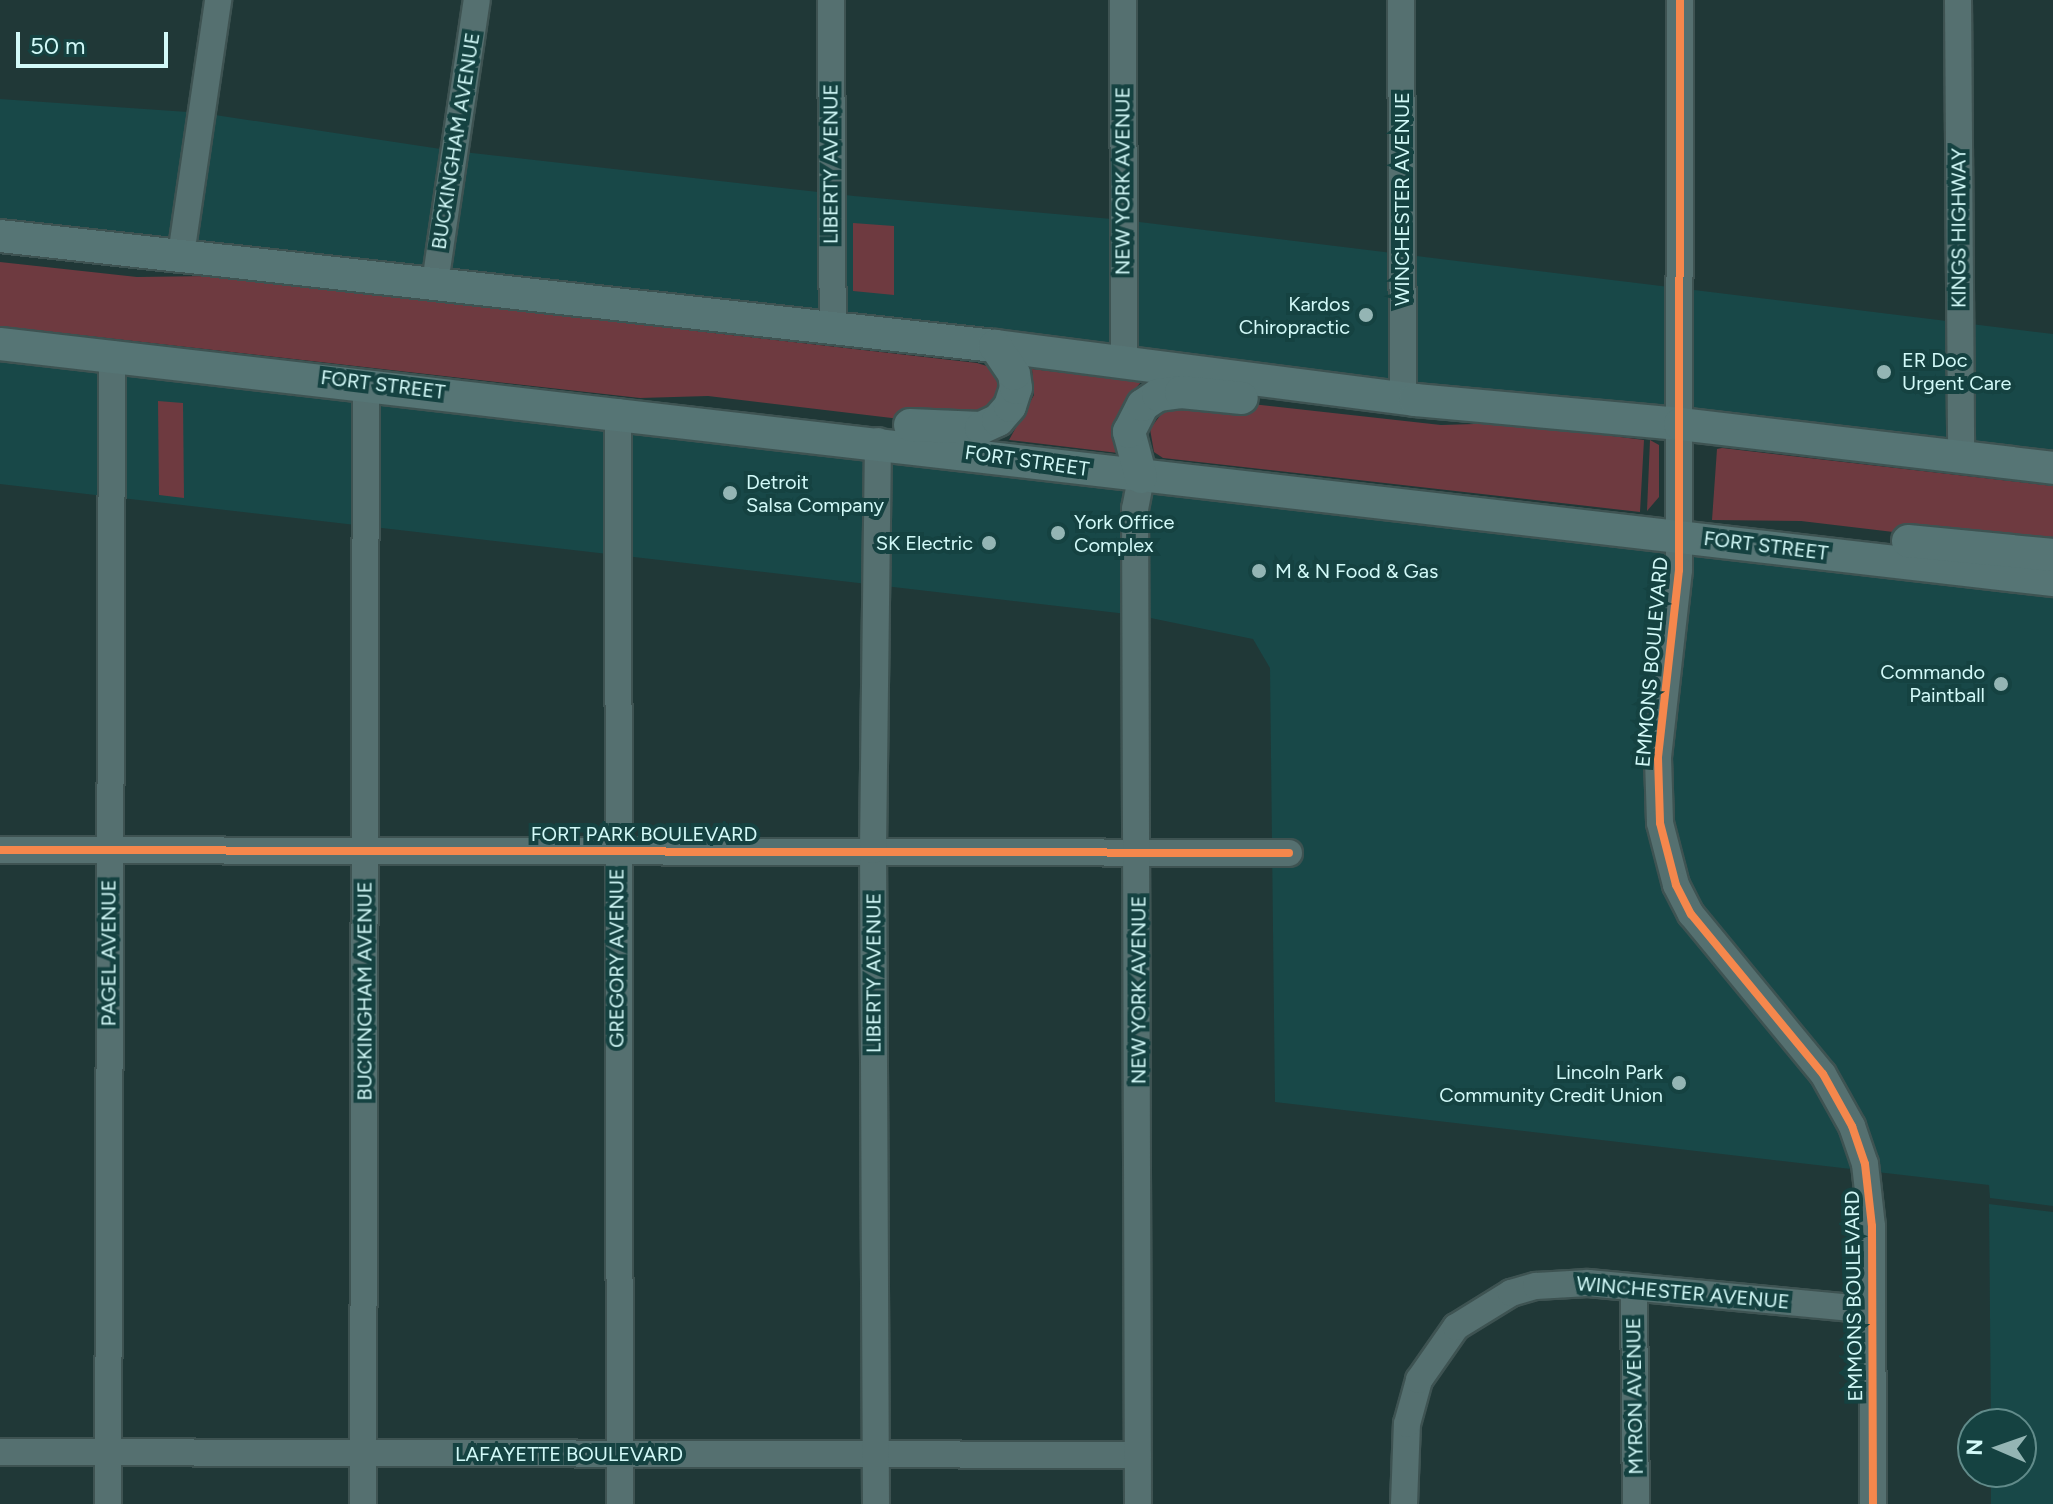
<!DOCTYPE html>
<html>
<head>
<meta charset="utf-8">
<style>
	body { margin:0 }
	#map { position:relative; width:2053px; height:1504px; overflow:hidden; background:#203837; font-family:Figtree,sans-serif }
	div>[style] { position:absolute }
	.built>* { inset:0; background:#184848 }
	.green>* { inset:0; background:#6e3a40 }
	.roads { filter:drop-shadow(2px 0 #3e5352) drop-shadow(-2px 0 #3e5352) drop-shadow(0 2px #3e5352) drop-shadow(0 -2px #3e5352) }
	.minor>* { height:26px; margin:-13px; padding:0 13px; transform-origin:13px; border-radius:13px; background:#557070 }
	.major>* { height:32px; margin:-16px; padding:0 16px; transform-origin:16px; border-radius:16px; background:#567575 }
	.cycleway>* { height:8px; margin:-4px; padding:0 4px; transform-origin:4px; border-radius:4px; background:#f5874c }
	.dots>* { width:22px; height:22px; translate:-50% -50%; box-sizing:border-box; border:4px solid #154241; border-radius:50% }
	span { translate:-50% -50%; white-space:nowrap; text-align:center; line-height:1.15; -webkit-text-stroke:8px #154241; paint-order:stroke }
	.street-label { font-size:20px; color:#d2f9f8 }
	.poi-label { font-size:20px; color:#d2f9f8 }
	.right { translate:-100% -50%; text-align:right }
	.left { translate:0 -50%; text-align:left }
	.north { position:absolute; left:1957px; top:1408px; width:80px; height:80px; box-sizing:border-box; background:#154241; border:2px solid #618b8a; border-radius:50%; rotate:272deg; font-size:22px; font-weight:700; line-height:32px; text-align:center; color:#d2f9f8 }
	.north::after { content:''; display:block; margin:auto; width:28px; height:36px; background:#94b5b4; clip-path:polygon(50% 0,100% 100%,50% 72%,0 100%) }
	.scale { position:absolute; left:16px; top:32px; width:152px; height:36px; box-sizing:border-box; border:4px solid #d2f9f8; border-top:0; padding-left:10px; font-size:24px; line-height:28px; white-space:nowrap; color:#d2f9f8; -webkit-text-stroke:6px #154241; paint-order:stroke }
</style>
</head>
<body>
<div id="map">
	<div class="built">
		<div style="clip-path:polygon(0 99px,202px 113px,454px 151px,854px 196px,1123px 220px,2053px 334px,2053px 468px,0 236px)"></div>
		<div style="clip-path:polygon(0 344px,2053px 580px,2053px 1206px,1990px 1198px,1989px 1185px,1275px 1102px,1270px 668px,1253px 639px,1136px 615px,0 484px)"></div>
		<div style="clip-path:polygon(1989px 1204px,2053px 1212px,2053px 1504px,1991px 1504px,1991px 1472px,2021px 1472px,2021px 1424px,1991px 1424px)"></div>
	</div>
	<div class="green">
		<div style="clip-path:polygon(853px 223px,894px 226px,894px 295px,853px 291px)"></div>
		<div style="clip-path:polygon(0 262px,137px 277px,213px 276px,977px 363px,990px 367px,1000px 387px,998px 397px,974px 418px,942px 424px,708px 396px,640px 398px,0 326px)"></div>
		<div style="clip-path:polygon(1032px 369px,1141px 382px,1123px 404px,1115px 434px,1118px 453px,1009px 440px,1034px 395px)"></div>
		<div style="clip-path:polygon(1208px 399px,1441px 425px,1508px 423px,1644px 440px,1640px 512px,1163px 458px,1154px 452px,1150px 429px,1162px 413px,1185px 402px)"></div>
		<div style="clip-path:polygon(158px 401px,183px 403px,184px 498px,159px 495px)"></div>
		<div style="clip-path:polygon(1650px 440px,1659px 445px,1659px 497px,1647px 511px)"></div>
		<div style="clip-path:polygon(1722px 448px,2053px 486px,2053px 545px,2011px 546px,1801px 521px,1712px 520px,1717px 449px)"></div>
	</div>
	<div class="roads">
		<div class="minor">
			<div style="left:831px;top:0;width:328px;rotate:89.7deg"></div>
			<div style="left:1123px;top:0;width:362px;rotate:89.8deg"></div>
			<div style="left:1401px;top:0;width:397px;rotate:89.7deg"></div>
			<div style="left:1680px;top:0;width:570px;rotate:90.1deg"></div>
			<div style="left:1679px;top:570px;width:189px;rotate:96.4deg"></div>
			<div style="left:1658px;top:758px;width:65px;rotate:88.2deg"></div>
			<div style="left:1660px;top:823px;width:64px;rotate:75.5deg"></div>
			<div style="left:1676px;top:885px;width:33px;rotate:63deg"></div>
			<div style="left:1691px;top:914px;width:207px;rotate:50.5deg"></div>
			<div style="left:1823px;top:1074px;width:60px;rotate:60.9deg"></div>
			<div style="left:1852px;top:1126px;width:40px;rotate:71.1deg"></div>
			<div style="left:1865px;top:1164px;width:62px;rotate:83.6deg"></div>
			<div style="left:1872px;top:1226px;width:278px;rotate:89.8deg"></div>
			<div style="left:1958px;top:0;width:457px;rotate:89.6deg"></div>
			<div style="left:181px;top:255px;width:258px;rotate:-81.7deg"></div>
			<div style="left:435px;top:283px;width:286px;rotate:-81.6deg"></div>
			<div style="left:618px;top:412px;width:1092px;rotate:89.9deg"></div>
			<div style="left:0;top:850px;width:1289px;rotate:0.13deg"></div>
			<div style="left:1634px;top:1289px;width:215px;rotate:89.5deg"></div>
			<div style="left:0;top:1452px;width:1138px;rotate:0.15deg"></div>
			<div style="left:108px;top:1504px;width:1150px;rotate:-89.8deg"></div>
			<div style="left:363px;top:1504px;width:1121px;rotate:-89.85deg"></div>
			<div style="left:876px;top:1504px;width:654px;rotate:-90.26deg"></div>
			<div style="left:873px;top:850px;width:409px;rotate:-89.3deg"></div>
			<div style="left:1138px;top:1504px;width:995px;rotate:-90.17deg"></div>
			<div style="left:1135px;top:509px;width:33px;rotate:-79deg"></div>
			<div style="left:1404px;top:1504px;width:80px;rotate:-87.9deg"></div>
			<div style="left:1407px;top:1424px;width:46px;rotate:-74.7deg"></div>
			<div style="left:1419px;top:1380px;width:65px;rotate:-55.1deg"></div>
			<div style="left:1456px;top:1327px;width:65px;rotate:-31.7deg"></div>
			<div style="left:1511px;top:1293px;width:26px;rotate:-16deg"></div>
			<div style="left:1536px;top:1286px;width:52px;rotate:-3.3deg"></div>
			<div style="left:1588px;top:1283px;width:284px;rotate:5.4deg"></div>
		</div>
		<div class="major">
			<div style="left:0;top:236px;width:1001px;rotate:6.31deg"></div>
			<div style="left:995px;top:346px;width:423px;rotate:7.3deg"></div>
			<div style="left:1415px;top:400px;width:266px;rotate:5.2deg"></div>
			<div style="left:1680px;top:424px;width:376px;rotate:6.7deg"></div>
			<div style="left:0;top:344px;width:2067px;rotate:6.56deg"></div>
			<div style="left:910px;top:425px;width:71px;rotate:2.4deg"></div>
			<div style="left:981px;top:428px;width:19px;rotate:-25deg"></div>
			<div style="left:998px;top:420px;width:18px;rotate:-49deg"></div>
			<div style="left:1010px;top:406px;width:19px;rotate:-72deg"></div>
			<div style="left:1016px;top:388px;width:14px;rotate:-98deg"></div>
			<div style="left:1014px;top:374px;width:34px;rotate:-124deg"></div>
			<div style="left:1141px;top:477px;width:47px;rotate:-104.9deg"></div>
			<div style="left:1129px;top:432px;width:30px;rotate:-63deg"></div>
			<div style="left:1143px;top:405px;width:18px;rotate:-34deg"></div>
			<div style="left:1158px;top:395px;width:23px;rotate:-7deg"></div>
			<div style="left:1181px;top:392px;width:61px;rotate:5.6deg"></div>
			<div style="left:1908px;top:541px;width:146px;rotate:5.5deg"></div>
		</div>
	</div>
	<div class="cycleway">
		<div style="left:1680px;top:0;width:570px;rotate:90.1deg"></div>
		<div style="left:1679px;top:570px;width:189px;rotate:96.4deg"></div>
		<div style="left:1658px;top:758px;width:65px;rotate:88.2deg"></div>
		<div style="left:1660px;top:823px;width:64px;rotate:75.5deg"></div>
		<div style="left:1676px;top:885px;width:33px;rotate:63deg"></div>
		<div style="left:1691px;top:914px;width:207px;rotate:50.5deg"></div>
		<div style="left:1823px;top:1074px;width:60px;rotate:60.9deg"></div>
		<div style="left:1852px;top:1126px;width:40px;rotate:71.1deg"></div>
		<div style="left:1865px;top:1164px;width:62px;rotate:83.6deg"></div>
		<div style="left:1872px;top:1226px;width:278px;rotate:89.8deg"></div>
		<div style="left:0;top:850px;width:1289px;rotate:0.13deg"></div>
	</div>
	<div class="dots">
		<div style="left:1366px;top:315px;background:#94b5b4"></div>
		<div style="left:1884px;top:372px;background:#94b5b4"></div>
		<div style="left:730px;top:493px;background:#94b5b4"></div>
		<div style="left:1058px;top:533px;background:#94b5b4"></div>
		<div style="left:989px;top:543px;background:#94b5b4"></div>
		<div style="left:1259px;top:571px;background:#94b5b4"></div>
		<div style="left:2001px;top:684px;background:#94b5b4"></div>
		<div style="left:1679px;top:1083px;background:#94b5b4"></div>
	</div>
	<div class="street-label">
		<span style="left:456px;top:141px;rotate:-81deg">BUCKINGHAM AVENUE</span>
		<span style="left:831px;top:164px;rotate:-90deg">LIBERTY AVENUE</span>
		<span style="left:1123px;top:181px;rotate:-90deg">NEW YORK AVENUE</span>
		<span style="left:1402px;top:199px;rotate:-90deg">WINCHESTER AVENUE</span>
		<span style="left:1959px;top:228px;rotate:-90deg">KINGS HIGHWAY</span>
		<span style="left:383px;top:385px;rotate:7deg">FORT STREET</span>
		<span style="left:1027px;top:461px;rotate:8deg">FORT STREET</span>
		<span style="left:1766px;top:546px;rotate:7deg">FORT STREET</span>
		<span style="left:1652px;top:662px;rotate:-85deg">EMMONS BOULEVARD</span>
		<span style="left:644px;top:834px">FORT PARK BOULEVARD</span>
		<span style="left:109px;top:953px;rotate:-90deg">PAGEL AVENUE</span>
		<span style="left:617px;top:958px;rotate:-90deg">GREGORY AVENUE</span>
		<span style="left:874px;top:973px;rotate:-90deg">LIBERTY AVENUE</span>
		<span style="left:1139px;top:990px;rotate:-90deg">NEW YORK AVENUE</span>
		<span style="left:365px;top:991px;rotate:-90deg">BUCKINGHAM AVENUE</span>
		<span style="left:1683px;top:1293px;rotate:5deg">WINCHESTER AVENUE</span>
		<span style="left:1854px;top:1296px;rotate:-91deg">EMMONS BOULEVARD</span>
		<span style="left:1635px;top:1396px;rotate:-91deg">MYRON AVENUE</span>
		<span style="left:569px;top:1454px">LAFAYETTE BOULEVARD</span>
	</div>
	<div class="poi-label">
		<span class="right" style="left:1350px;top:316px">Kardos<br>Chiropractic</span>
		<span class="left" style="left:1902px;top:372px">ER Doc<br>Urgent Care</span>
		<span class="left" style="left:746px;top:494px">Detroit<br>Salsa Company</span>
		<span class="left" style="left:1074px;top:534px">York Office<br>Complex</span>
		<span class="right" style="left:973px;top:543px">SK Electric</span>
		<span class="left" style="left:1275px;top:571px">M &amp; N Food &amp; Gas</span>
		<span class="right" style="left:1985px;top:684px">Commando<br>Paintball</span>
		<span class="right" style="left:1663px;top:1084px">Lincoln Park<br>Community Credit Union</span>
	</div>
	<div class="north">N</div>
	<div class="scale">50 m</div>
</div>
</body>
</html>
